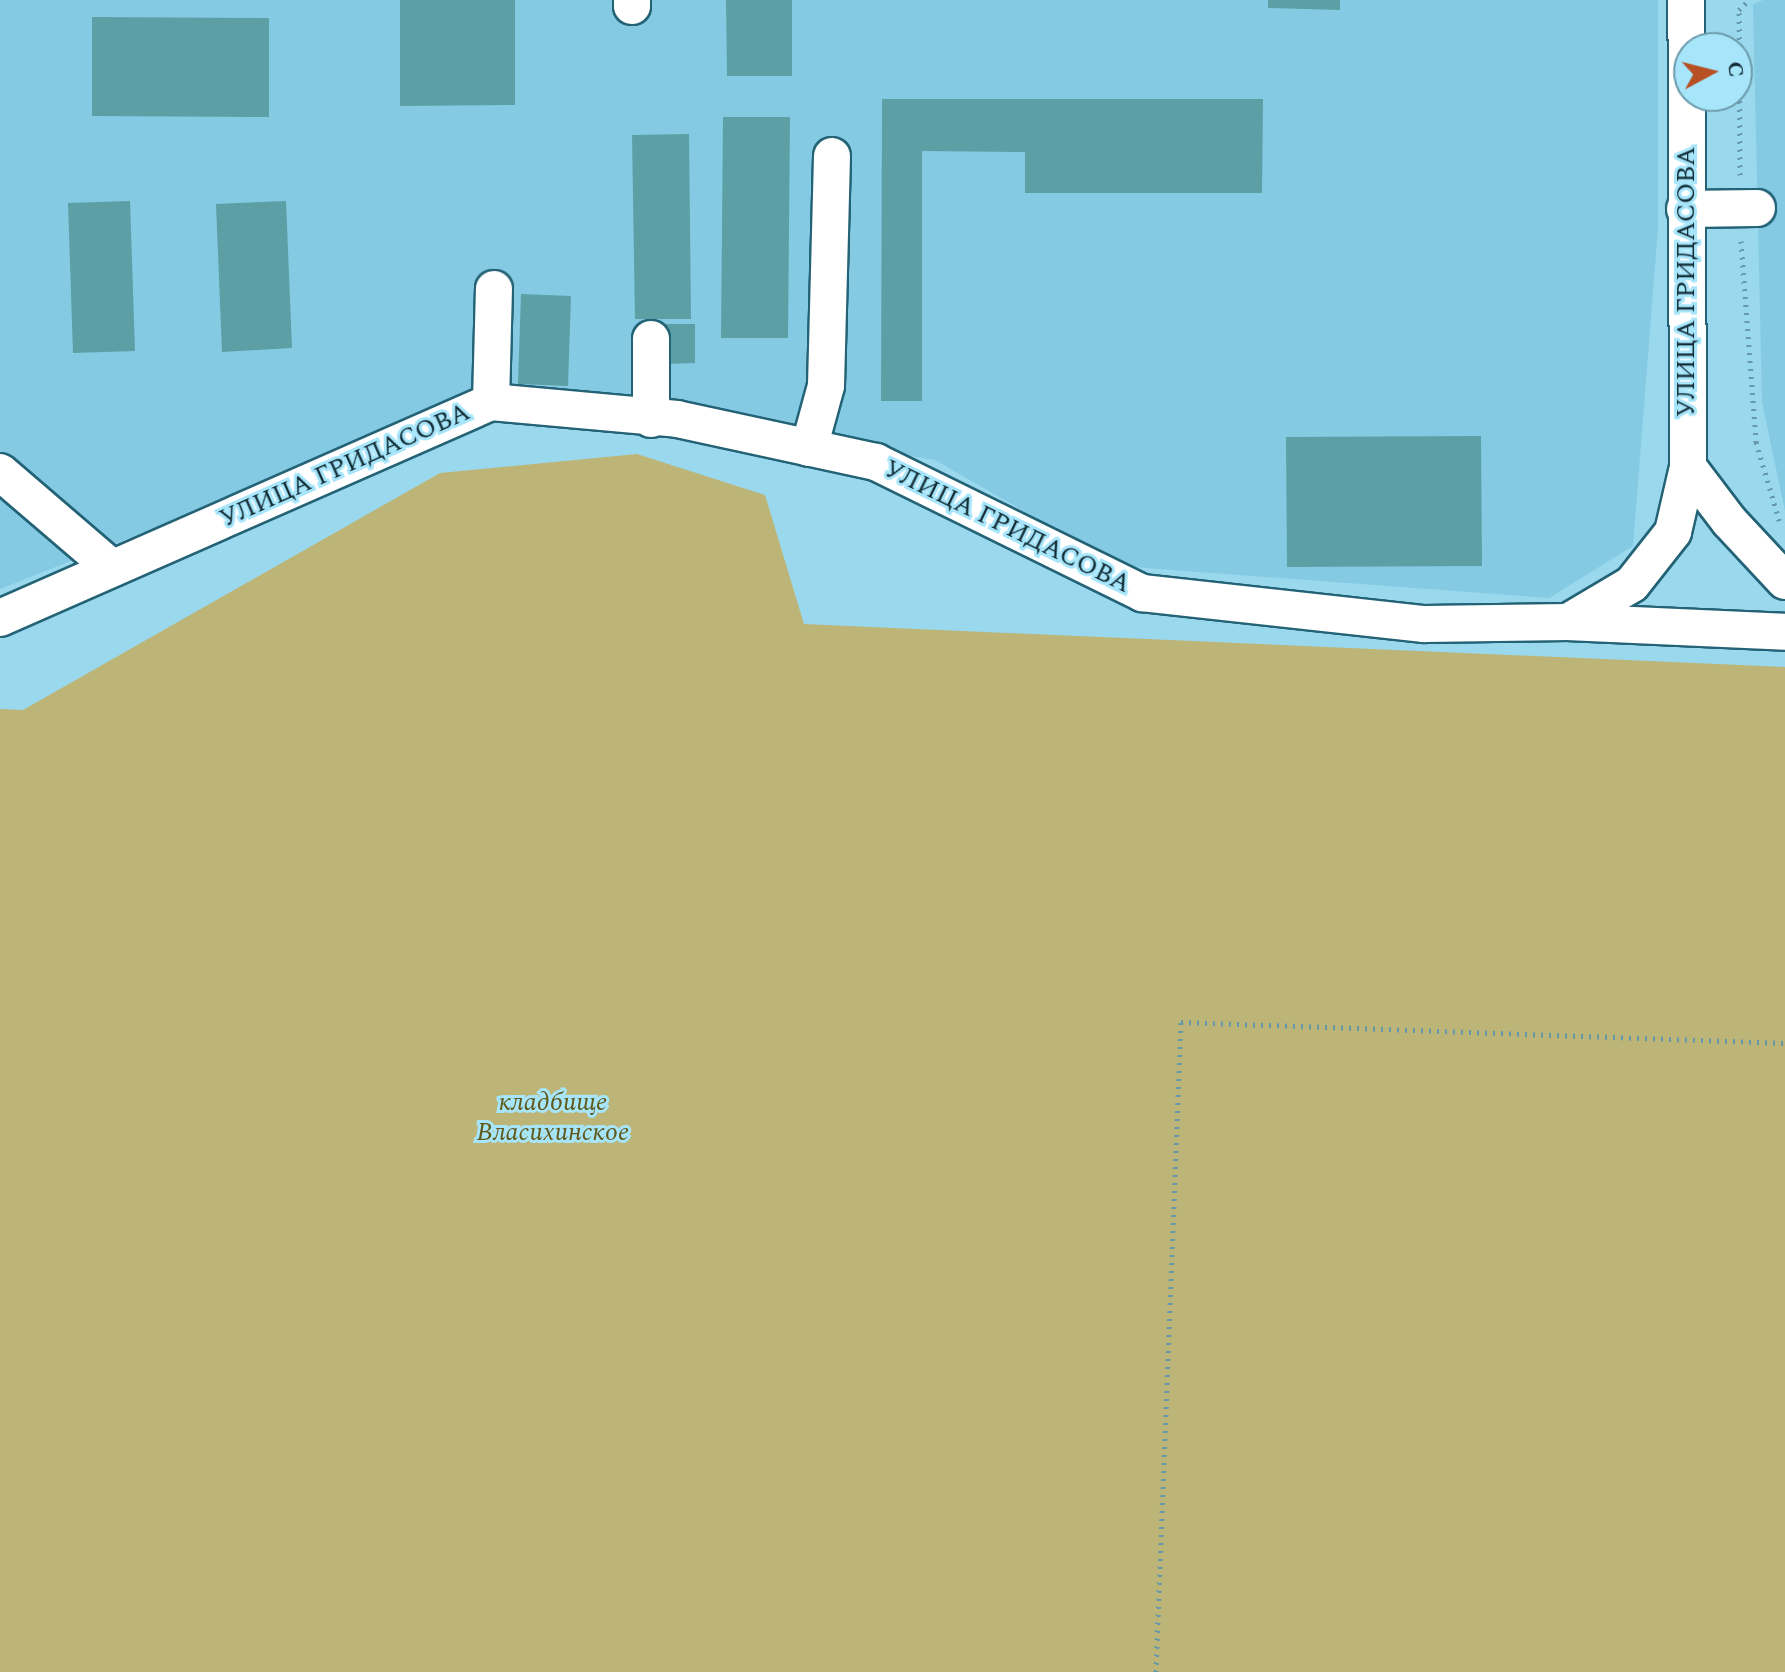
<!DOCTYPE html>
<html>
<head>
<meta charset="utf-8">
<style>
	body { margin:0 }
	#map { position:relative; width:1785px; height:1672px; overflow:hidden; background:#9ad8ee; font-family:Spectral,serif }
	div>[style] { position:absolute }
	.built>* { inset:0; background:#84cae3 }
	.green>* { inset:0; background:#bdb577 }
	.building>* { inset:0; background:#5ca0a5 }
	.path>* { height:5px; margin-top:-2.5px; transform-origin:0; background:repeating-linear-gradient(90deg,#6798a9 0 2px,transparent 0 8px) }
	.roads { filter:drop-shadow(2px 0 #246376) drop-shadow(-2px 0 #246376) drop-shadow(0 2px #246376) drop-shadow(0 -2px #246376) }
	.minor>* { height:36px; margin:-18px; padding:0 18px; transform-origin:18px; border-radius:18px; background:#fff }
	span { translate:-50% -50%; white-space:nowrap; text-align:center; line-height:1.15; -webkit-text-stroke:6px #a7e5fb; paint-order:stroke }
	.street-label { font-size:26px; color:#112b33 }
	.park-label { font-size:26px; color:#61591a; font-style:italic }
	.north { position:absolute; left:1673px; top:32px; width:80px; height:80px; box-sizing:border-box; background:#a7e5fb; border:2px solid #6b9bab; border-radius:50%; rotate:83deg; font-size:22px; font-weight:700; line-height:32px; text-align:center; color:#112b33 }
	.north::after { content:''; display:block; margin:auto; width:28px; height:36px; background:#b75125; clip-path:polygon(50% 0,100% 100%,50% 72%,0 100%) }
</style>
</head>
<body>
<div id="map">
	<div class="built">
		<div style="clip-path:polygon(0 0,1658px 0,1658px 228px,1633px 546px,1549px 598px,1119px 566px,935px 460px,507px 389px,0 589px)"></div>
		<div style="clip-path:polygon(1763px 0,1785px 0,1785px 511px,1762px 402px,1753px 5px)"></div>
	</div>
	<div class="green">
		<div style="clip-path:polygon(637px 454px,765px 495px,804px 624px,1785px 667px,1785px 1672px,0 1672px,0 709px,23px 710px,440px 473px)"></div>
	</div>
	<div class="building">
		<div style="clip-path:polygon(400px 0,515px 0,515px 105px,400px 106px)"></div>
		<div style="clip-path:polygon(726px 0,792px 0,792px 76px,727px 76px)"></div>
		<div style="clip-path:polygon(1268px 0,1340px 0,1340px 10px,1268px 8px)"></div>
		<div style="clip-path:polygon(92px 17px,269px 18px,269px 117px,92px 116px)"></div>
		<div style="clip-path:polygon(882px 99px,1263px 99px,1262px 193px,1025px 193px,1025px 152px,922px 151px,922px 401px,881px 401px)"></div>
		<div style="clip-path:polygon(723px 117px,790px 117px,788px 338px,721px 338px)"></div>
		<div style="clip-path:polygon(689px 134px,691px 319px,635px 319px,632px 135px)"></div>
		<div style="clip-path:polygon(130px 201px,135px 351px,73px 353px,68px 203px)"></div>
		<div style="clip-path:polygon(286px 201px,292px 348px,222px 352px,216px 204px)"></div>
		<div style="clip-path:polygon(521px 294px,571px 296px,568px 386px,518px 384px)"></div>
		<div style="clip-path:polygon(662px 324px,695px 324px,695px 363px,663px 364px)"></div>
		<div style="clip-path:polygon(1481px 436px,1482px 566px,1287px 567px,1286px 437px)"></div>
	</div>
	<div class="path">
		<div style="left:1740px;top:175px;width:165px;rotate:-90.3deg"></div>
		<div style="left:1739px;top:10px;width:14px;rotate:-45deg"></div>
		<div style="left:1741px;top:241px;width:202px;rotate:85.7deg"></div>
		<div style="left:1756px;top:442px;width:84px;rotate:73.5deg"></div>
		<div style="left:1156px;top:1672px;width:650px;rotate:-87.8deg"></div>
		<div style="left:1181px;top:1022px;width:604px;rotate:1.99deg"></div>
	</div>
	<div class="roads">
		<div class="minor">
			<div style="left:632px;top:6px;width:6px;rotate:-90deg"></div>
			<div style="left:1685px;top:209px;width:72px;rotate:-0.8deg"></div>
			<div style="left:651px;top:339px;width:80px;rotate:90deg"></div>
			<div style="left:491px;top:402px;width:113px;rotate:-88.5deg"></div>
			<div style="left:809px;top:448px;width:64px;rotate:-74.7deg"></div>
			<div style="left:826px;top:386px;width:230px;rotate:-88.5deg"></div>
			<div style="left:1688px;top:467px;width:68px;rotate:52.8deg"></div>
			<div style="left:1729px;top:521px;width:82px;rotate:47deg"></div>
			<div style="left:0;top:472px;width:148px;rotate:40.6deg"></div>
			<div style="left:0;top:618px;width:536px;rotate:-23.75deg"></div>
			<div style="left:491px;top:402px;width:187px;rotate:5.2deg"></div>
			<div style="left:677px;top:419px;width:204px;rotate:12.2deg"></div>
			<div style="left:876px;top:462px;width:297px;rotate:26.2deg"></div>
			<div style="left:1142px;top:593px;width:284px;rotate:6.3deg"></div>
			<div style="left:1424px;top:624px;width:144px;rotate:-0.8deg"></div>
			<div style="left:1568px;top:622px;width:74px;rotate:-30.7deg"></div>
			<div style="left:1632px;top:584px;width:66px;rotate:-51.7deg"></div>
			<div style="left:1673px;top:532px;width:67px;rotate:-77deg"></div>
			<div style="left:1688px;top:467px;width:467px;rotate:-90.2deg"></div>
			<div style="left:1568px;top:622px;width:217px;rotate:2.6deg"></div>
		</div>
	</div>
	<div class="street-label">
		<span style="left:1687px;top:282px;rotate:-90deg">УЛИЦА ГРИДАСОВА</span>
		<span style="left:345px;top:466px;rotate:-24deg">УЛИЦА ГРИДАСОВА</span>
		<span style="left:1007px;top:527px;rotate:26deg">УЛИЦА ГРИДАСОВА</span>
	</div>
	<div class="park-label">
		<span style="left:553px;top:1118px">кладбище<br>Власихинское</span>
	</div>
	<div class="north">С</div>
</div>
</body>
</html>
